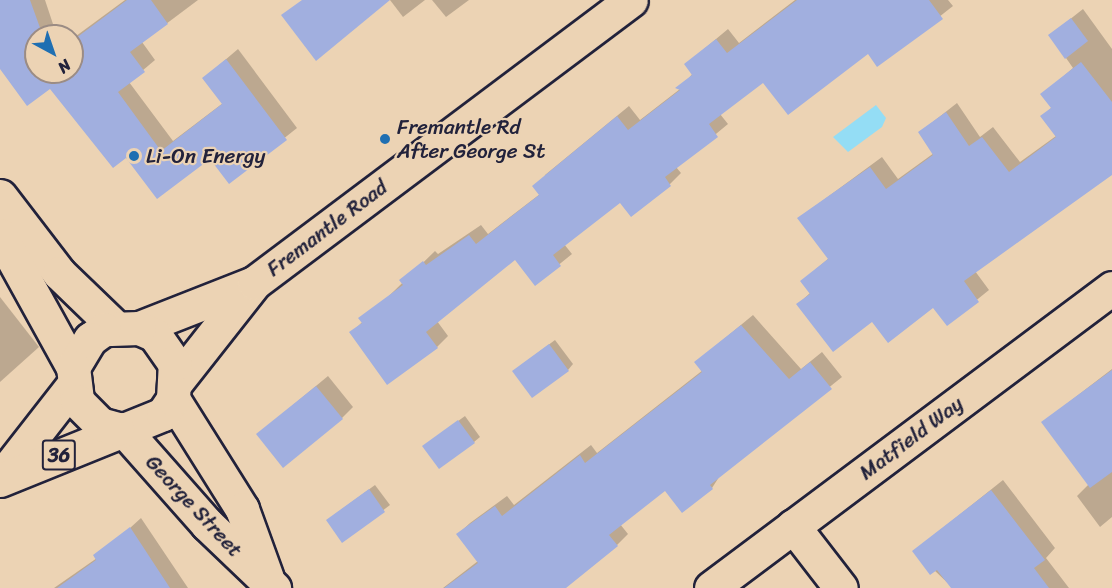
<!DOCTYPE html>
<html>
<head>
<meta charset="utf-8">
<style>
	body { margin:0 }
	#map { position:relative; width:1112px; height:588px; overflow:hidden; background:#ecd3b4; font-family:Sriracha,sans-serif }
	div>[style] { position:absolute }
	.water>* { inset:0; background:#94ddf5 }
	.shadow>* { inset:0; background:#0003 }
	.building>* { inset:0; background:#a1afdf }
	.roads { filter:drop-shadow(2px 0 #22223b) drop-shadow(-2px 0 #22223b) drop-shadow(0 2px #22223b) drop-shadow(0 -2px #22223b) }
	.street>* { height:33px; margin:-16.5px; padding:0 16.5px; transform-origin:16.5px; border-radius:16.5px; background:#ecd3b4 }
	.secondary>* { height:33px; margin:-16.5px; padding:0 16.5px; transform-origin:16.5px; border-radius:16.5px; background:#ecd3b4 }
	.primary>* { height:33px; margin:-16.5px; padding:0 16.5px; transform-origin:16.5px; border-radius:16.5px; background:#ecd3b4 }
	.dots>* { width:16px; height:16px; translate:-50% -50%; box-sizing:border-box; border:3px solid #ecd3b4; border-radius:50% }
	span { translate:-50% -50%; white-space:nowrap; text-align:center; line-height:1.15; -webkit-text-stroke:4.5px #ecd3b4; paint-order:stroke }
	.shield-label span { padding:2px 4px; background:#ecd3b4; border:2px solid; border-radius:4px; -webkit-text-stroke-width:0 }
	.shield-label { font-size:20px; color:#22223b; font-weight:700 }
	.poi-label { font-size:21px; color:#22223b }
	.left { translate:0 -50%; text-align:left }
	.street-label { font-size:21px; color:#22223b }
	.north { position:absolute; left:24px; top:24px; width:60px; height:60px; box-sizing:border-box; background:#ecd3b4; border:2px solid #9b8c84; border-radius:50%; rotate:140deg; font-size:16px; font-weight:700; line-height:24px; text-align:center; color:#22223b }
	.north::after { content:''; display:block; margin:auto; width:21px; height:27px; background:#1f6fb2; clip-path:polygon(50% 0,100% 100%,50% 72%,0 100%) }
</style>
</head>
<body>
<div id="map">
	<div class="water">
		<div style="clip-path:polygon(876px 105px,886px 118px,882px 127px,848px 152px,833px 137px)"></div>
	</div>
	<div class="shadow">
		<div style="clip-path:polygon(0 0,45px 0,57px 36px,36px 36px,36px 72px,72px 72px,72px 39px,125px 0,198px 0,142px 42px,155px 60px,129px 82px,173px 141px,223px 103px,204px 78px,238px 49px,297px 128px,229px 182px,210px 157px,126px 156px,50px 87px,0 68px)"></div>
		<div style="clip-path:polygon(390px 0,425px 0,403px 17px)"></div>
		<div style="clip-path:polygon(432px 0,469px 0,446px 17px)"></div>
		<div style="clip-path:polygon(795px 0,948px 0,953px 6px,878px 65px,868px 52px,763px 81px,720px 114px,728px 124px,676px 167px,681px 173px,670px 184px,631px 215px,620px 201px,564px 244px,572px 254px,535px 284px,515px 258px,437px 321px,448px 336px,437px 347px,351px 333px,435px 251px,438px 254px,481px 225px,488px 234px,540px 194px,545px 175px,629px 106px,640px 120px,680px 89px,693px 73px,686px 64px,728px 29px,739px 43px)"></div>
		<div style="clip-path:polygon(1083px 9px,1112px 49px,1112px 171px,975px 271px,989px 290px,947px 324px,933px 306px,872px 320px,798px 304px,810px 293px,802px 281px,829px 258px,799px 218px,882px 157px,898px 179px,934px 153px,920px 132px,957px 103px,980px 137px,993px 127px,1020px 162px,1056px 136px,1042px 117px,1052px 107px,1042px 95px,1073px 68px,1050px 35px)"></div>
		<div style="clip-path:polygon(0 297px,39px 347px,0 382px)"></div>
		<div style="clip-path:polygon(753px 315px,801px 369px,822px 352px,842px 377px,721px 474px,712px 488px,665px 489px,620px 524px,628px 534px,617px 545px,562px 588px,443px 588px,478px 561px,458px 534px,470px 523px,507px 496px,514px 505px,591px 445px,597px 453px,703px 370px,696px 362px)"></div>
		<div style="clip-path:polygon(555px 340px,573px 364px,568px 370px,520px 366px)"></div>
		<div style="clip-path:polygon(1112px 369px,1112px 517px,1100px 527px,1077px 496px,1089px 484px,1043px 422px)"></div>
		<div style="clip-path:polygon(328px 376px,353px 407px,342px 418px,258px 434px)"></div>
		<div style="clip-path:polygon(465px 416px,480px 437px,474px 442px,424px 446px)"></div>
		<div style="clip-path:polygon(1003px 480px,1055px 548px,1046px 558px,1069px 588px,953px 588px,914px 551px)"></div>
		<div style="clip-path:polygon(375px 485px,390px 505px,343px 541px,334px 515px)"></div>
		<div style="clip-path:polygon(141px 518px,188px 588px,54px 588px,97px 558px)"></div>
	</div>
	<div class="building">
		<div style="clip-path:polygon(0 0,30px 0,43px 36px,36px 36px,36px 72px,72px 72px,72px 41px,127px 0,151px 0,168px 24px,130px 52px,145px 72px,118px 92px,161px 151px,222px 104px,202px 78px,226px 59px,287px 140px,229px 184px,210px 159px,157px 199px,126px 158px,113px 168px,50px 89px,27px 106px,0 69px)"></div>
		<div style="clip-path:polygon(302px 0,390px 0,316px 61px,281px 15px)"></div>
		<div style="clip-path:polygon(797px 0,929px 0,943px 19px,877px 67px,868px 54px,788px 115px,763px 83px,709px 124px,718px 137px,665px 177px,671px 186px,631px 217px,620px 203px,553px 255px,561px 266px,535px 286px,515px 260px,426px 332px,438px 348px,387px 385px,349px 332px,362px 323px,358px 318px,403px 285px,399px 280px,423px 261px,426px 265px,469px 235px,476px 244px,539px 195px,532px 186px,617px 116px,628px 130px,680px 90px,675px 88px,692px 75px,684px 64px,716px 39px,727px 53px)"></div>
		<div style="clip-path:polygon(1071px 18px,1088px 41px,1065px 59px,1048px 35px)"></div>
		<div style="clip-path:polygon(1081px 62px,1112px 102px,1112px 175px,964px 281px,979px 302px,947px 326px,933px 308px,888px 343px,872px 322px,833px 352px,796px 304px,810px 294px,800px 281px,828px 259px,797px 218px,870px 167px,886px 189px,933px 155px,918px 132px,946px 112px,969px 146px,982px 137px,1009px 172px,1056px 137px,1040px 116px,1051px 108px,1040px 94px)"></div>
		<div style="clip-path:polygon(741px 325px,789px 379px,810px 362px,832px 389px,710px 485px,713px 489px,682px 513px,665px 491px,609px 535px,618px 546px,566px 588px,444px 588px,478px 563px,456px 534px,495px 506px,502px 516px,580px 455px,585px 463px,702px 372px,694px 362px)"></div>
		<div style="clip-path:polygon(549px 344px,569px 371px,532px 398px,512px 371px)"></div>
		<div style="clip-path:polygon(1112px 370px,1112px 472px,1090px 488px,1041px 422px)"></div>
		<div style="clip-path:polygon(316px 386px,343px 419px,283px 468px,256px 434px)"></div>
		<div style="clip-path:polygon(458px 420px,475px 443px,439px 469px,422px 446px)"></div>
		<div style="clip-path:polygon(369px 489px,385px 512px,342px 543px,326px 520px)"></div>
		<div style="clip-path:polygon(991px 490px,1045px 560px,1034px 568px,1049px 588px,951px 588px,937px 570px,930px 575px,912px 551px)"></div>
		<div style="clip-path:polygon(130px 527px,170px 588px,57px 588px,96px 560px,93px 555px)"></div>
	</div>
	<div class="roads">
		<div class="street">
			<div style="left:793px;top:526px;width:78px;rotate:52.3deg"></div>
			<div style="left:711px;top:588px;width:501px;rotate:-36.8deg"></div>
		</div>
		<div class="secondary">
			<div style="left:0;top:196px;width:97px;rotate:52.5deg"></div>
			<div style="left:59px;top:273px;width:78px;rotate:44deg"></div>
			<div style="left:0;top:235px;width:151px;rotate:61.1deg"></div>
			<div style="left:173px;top:399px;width:130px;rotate:57.9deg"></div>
			<div style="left:242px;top:509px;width:73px;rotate:70.1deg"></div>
			<div style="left:123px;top:429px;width:127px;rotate:48.5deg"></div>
			<div style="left:207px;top:524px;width:93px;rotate:43.7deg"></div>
		</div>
		<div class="primary">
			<div style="left:139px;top:328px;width:123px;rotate:-21.4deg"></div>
			<div style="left:177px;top:381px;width:125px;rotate:-51.8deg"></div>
			<div style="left:254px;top:283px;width:471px;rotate:-36.9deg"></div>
			<div style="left:3px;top:475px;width:114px;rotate:-52.1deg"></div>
			<div style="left:0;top:480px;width:176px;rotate:-22deg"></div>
			<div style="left:163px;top:414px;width:18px;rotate:-56deg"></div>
			<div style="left:173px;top:399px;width:35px;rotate:-87deg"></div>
			<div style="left:175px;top:364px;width:35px;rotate:-125deg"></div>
			<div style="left:155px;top:335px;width:17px;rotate:-156deg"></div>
			<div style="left:139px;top:328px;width:35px;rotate:178deg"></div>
			<div style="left:104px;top:329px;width:17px;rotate:144deg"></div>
			<div style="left:90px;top:339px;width:33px;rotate:121deg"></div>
			<div style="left:73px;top:367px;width:34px;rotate:83deg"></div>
			<div style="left:77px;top:401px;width:33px;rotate:45deg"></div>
			<div style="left:100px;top:424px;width:18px;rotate:16deg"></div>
		</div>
	</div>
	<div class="dots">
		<div style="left:385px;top:139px;background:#1f6fb2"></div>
		<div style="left:134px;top:156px;background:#1f6fb2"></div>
	</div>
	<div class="shield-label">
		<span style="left:59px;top:455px">36</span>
	</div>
	<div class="poi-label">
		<span class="left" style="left:397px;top:139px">Fremantle Rd<br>After George St</span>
		<span class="left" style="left:146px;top:156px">Li-On Energy</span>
	</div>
	<div class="street-label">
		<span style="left:327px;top:228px;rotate:-37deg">Fremantle Road</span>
		<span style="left:911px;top:438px;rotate:-37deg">Matfield Way</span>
		<span style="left:194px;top:506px;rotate:47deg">George Street</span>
	</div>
	<div class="north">N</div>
</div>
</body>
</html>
